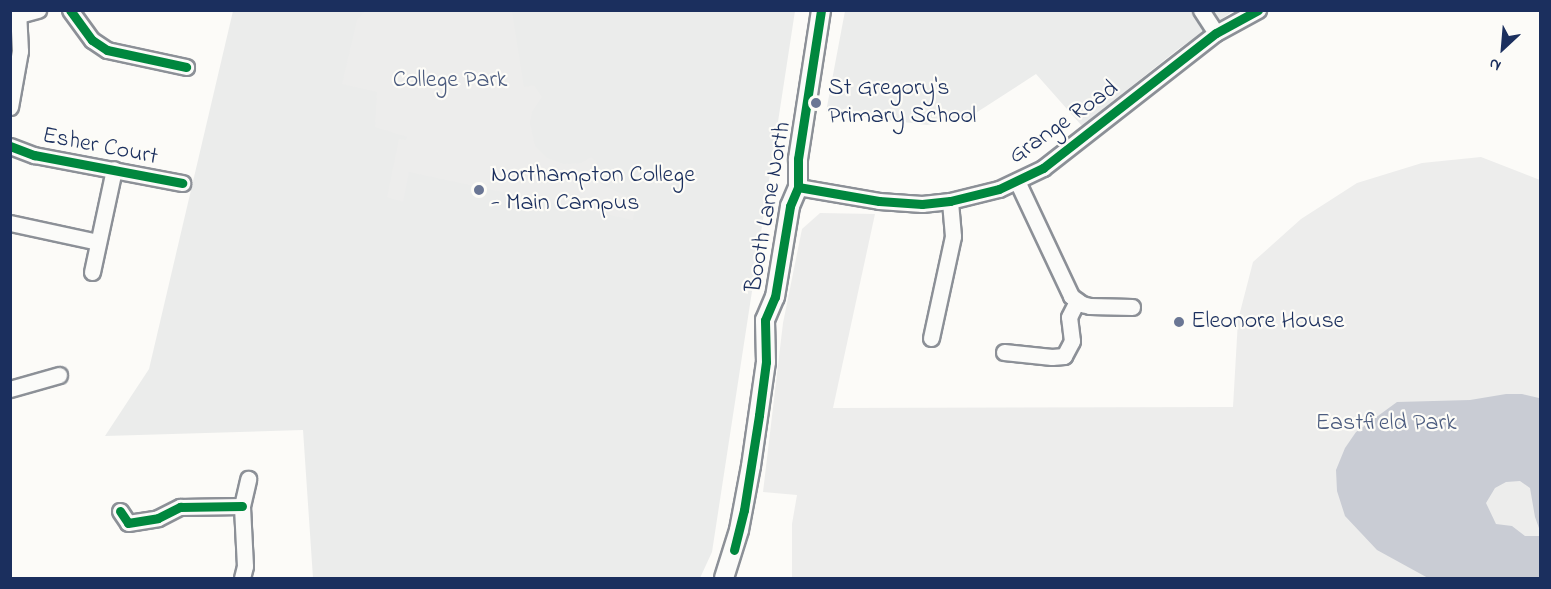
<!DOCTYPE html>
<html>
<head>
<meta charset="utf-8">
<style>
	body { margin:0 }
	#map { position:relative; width:1551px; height:589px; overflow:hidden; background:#fcfbf8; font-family:"Indie Flower",sans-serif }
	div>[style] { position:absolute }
	.built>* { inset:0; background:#ebeceb }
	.green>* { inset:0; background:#ededec }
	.water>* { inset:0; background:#c9ccd4 }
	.roads { filter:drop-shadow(2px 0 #8c9097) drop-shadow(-2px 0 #8c9097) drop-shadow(0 2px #8c9097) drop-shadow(0 -2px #8c9097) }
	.minor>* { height:15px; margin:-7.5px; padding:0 7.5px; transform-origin:7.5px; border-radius:7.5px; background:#fbfbf9 }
	.tertiary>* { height:18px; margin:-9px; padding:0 9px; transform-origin:9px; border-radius:9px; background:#fbfbf9 }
	.cycleway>* { height:9px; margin:-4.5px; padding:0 4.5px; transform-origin:4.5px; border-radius:4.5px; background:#00873e }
	.dots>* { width:16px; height:16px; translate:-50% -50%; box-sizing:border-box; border:3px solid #fdfcf7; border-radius:50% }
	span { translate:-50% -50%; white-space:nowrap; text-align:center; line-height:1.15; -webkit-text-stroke:4.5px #fdfcf7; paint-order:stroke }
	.park-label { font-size:24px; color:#4c5c7f }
	.poi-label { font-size:24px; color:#1b2f5e }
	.left { translate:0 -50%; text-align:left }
	.street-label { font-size:24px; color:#1b2f5e }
	.frame { position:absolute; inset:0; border:12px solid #1b2f5e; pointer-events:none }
	.north { position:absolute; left:1473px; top:18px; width:60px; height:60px; -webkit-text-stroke:4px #fdfcf7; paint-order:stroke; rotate:206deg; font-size:16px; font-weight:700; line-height:24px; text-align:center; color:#1b2f5e }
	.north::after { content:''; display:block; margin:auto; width:21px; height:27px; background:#1b2f5e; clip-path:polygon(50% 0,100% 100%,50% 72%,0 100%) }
</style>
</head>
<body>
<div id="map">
	<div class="built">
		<div style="clip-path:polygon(233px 11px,795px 11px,712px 552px,700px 578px,313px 578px,303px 430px,105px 436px,149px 369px)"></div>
		<div style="clip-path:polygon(845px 11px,1233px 11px,1177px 50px,1082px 126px,1036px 74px,968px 118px,927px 125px,826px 112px)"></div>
	</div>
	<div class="green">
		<div style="clip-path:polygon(365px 11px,512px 11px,524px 87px,534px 85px,542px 97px,532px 112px,530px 123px,535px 146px,547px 158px,564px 164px,581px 163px,591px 157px,597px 162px,589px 178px,636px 201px,633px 220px,409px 172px,403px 202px,387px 197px,399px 139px,406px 140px,407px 137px,375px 127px,377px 92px,342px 84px,357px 20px)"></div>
		<div style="clip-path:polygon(1481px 157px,1540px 180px,1540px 578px,792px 578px,792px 524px,797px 495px,763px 492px,783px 323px,802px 229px,820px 213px,875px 214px,833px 408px,1233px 407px,1238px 320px,1253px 262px,1301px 219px,1357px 183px,1422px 163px)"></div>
	</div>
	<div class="water">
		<div style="clip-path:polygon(1506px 394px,1522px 394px,1539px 398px,1540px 404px,1540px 531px,1535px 517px,1530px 488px,1520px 481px,1506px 482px,1495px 488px,1486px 503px,1496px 524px,1512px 526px,1525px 536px,1540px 536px,1540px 578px,1428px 578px,1377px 550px,1345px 516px,1337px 491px,1336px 470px,1345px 448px,1356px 432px,1397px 402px,1470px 400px)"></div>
	</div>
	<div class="roads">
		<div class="minor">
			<div style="left:70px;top:10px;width:37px;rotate:54deg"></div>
			<div style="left:92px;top:40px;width:18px;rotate:34deg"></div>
			<div style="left:107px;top:50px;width:81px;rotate:12.1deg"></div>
			<div style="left:1201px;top:10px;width:27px;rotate:57deg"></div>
			<div style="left:19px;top:15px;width:20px;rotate:-15deg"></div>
			<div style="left:10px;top:107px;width:57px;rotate:-79.9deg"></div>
			<div style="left:20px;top:51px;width:41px;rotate:-92.8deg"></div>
			<div style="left:10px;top:146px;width:26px;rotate:21deg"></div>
			<div style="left:34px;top:155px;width:151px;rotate:10.7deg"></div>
			<div style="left:1017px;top:181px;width:127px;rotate:64.8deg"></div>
			<div style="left:1071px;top:296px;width:14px;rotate:36deg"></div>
			<div style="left:1082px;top:304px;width:8px;rotate:14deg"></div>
			<div style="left:1090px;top:306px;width:42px;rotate:1.4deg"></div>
			<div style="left:798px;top:187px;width:82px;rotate:9.8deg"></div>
			<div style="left:879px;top:201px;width:43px;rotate:4deg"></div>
			<div style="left:922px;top:204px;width:28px;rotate:-6deg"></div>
			<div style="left:950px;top:201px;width:50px;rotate:-13.8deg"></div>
			<div style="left:999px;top:189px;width:49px;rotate:-25.5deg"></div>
			<div style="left:1043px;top:168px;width:219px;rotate:-38deg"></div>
			<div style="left:1216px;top:33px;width:48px;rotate:-28.7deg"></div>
			<div style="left:10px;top:223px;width:90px;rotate:12.2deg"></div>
			<div style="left:92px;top:272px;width:105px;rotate:-77.9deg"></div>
			<div style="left:931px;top:338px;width:104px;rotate:-77.8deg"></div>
			<div style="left:953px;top:236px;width:35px;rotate:-95deg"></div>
			<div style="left:1004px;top:352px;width:48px;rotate:5.9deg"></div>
			<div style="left:1052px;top:357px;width:12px;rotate:-5deg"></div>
			<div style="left:1064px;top:356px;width:17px;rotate:-62deg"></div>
			<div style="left:1072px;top:341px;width:24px;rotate:-97deg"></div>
			<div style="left:1069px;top:317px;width:18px;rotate:-63deg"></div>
			<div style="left:10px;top:389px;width:51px;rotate:-15.9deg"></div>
			<div style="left:120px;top:511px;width:14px;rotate:56deg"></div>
			<div style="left:128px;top:523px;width:30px;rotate:-9deg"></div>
			<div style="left:158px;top:518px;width:25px;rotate:-27deg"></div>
			<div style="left:180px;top:507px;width:62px;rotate:-0.9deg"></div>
			<div style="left:242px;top:578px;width:12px;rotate:-76deg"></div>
			<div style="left:245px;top:566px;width:60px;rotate:-92.9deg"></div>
			<div style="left:242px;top:506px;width:28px;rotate:-77deg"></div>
		</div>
		<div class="tertiary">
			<div style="left:724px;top:578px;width:50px;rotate:-72.6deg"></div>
			<div style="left:739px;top:530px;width:65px;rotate:-79.4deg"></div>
			<div style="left:751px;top:466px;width:105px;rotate:-81.8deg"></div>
			<div style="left:766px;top:362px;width:42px;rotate:-91.4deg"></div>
			<div style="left:765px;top:320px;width:25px;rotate:-67deg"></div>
			<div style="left:775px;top:297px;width:92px;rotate:-80.6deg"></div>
			<div style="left:790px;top:206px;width:21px;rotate:-67deg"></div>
			<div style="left:798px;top:187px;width:28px;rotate:-90deg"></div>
			<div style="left:798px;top:159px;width:151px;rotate:-81.2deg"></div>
		</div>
	</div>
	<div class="cycleway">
		<div style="left:70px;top:10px;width:37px;rotate:54deg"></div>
		<div style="left:92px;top:40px;width:18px;rotate:34deg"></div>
		<div style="left:107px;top:50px;width:81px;rotate:12.1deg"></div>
		<div style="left:10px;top:146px;width:26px;rotate:21deg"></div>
		<div style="left:34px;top:155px;width:151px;rotate:10.7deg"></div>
		<div style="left:798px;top:187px;width:82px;rotate:9.8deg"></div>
		<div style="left:879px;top:201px;width:43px;rotate:4deg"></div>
		<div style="left:922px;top:204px;width:28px;rotate:-6deg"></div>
		<div style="left:950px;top:201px;width:50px;rotate:-13.8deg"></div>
		<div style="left:999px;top:189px;width:49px;rotate:-25.5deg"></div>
		<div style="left:1043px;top:168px;width:219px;rotate:-38deg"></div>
		<div style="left:1216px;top:33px;width:48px;rotate:-28.7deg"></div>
		<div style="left:120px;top:511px;width:14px;rotate:56deg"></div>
		<div style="left:128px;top:523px;width:30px;rotate:-9deg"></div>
		<div style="left:158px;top:518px;width:25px;rotate:-27deg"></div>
		<div style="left:180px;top:507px;width:62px;rotate:-0.9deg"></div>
		<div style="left:734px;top:550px;width:41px;rotate:-76deg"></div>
		<div style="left:744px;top:510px;width:96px;rotate:-81deg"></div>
		<div style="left:759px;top:415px;width:53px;rotate:-82.5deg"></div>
		<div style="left:766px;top:362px;width:42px;rotate:-91.4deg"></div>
		<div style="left:765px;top:320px;width:25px;rotate:-67deg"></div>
		<div style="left:775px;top:297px;width:92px;rotate:-80.6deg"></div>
		<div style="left:790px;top:206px;width:21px;rotate:-67deg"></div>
		<div style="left:798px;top:187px;width:28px;rotate:-90deg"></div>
		<div style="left:798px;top:159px;width:151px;rotate:-81.2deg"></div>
	</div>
	<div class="dots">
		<div style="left:816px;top:103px;background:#6a7694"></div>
		<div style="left:479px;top:190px;background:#6a7694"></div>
		<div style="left:1179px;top:322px;background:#6a7694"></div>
	</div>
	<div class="park-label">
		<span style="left:450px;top:81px">College Park</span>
		<span style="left:1386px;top:424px">Eastfield Park</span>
	</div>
	<div class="poi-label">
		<span class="left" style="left:828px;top:103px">St Gregory's<br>Primary School</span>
		<span class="left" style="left:491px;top:190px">Northampton College<br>- Main Campus</span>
		<span class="left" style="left:1191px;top:322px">Eleonore House</span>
	</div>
	<div class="street-label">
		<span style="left:1064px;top:123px;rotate:-35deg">Grange Road</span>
		<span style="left:100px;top:147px;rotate:11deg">Esher Court</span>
		<span style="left:769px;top:207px;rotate:-80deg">Booth Lane North</span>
	</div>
	<div class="frame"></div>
	<div class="north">N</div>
</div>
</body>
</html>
